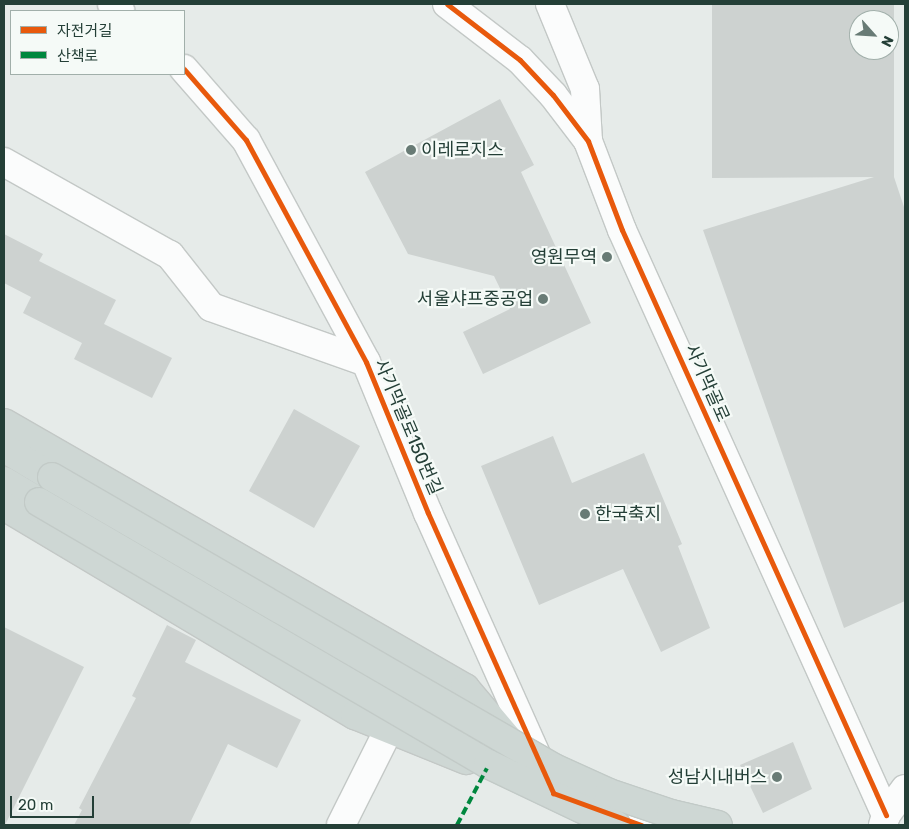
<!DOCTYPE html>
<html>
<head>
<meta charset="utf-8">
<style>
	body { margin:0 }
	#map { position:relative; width:909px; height:829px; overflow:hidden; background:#e6ebe9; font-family:Rubik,"Noto Sans KR",sans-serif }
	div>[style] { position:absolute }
	.building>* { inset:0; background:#cdd2d0 }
	.roads { filter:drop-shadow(1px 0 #c3c8c6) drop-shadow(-1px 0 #c3c8c6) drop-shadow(0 1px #c3c8c6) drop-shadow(0 -1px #c3c8c6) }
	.minor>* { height:28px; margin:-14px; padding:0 14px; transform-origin:14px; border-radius:14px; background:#fbfcfc }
	.major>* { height:28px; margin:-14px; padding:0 14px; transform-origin:14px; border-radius:14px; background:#ced7d4 }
	.bridges { filter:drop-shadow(1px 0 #c2cac7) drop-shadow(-1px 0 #c2cac7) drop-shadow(0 1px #c2cac7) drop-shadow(0 -1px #c2cac7) }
	.major-bridge>* { height:28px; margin:-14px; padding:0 14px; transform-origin:14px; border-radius:14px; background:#ced7d4 }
	.quiet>* { height:4px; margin-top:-2px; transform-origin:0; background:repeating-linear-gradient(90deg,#00873e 0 8px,transparent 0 12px) }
	.cycleway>* { height:5px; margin:-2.5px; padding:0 2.5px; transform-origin:2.5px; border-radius:2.5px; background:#e8590c }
	.dots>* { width:14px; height:14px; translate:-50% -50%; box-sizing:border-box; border:2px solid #f5faf7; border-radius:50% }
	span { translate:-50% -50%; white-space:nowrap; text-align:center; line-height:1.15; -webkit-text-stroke:4.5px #f5faf7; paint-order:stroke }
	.poi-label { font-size:18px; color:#243f37 }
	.left { translate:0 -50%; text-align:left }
	.right { translate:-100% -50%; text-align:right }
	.street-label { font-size:18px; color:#243f37 }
	.frame { position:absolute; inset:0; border:5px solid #243f37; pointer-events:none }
	.legend { position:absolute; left:10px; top:10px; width:175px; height:65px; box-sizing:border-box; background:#f5faf7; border:1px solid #a1afaa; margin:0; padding:6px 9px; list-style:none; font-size:15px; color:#243f37 }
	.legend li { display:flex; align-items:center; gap:10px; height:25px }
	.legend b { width:25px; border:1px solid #a1afaa }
	.north { position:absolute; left:849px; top:10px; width:50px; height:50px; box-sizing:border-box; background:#f5faf7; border:1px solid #a1afaa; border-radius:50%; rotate:116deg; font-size:14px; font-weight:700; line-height:20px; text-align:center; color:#243f37 }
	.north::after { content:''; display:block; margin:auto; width:18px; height:22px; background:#687b75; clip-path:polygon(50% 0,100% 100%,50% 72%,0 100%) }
	.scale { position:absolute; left:10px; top:796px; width:84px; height:22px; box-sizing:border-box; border:2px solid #243f37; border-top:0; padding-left:6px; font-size:15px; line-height:18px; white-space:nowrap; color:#243f37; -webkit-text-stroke:4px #f5faf7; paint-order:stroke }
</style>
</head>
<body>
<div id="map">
	<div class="building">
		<div style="clip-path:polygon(evenodd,712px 4px,894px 4px,894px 177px,905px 210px,905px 601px,844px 628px,703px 230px,874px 177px,712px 178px,712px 4px,859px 20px,889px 20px,889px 50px,859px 50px,859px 20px)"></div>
		<div style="clip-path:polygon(500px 99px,534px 165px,521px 172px,591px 323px,483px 374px,463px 332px,510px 309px,494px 276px,408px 254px,365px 172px)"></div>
		<div style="clip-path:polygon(4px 234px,43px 254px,39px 261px,116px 300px,104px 324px,172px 358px,152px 398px,74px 359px,82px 343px,23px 313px,31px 297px,4px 283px)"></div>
		<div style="clip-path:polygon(294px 409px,360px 446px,314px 528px,249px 491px)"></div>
		<div style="clip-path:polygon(553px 436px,572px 483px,644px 453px,682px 544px,678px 546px,710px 628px,661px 652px,623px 569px,539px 605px,481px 466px)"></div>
		<div style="clip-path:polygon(167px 625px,196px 640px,185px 662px,301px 720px,277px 768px,228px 744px,189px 825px,74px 825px,82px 810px,79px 808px,136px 698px,132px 696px)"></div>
		<div style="clip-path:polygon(4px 627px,84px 667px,5px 825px,4px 825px)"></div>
		<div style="clip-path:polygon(793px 742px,812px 789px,763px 813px,740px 765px)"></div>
	</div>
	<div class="roads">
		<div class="minor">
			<div style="left:112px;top:4px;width:11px;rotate:41deg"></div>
			<div style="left:447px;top:4px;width:92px;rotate:37.5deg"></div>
			<div style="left:520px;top:60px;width:48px;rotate:46.7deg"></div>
			<div style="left:553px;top:95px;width:58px;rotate:52.7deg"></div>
			<div style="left:588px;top:141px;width:95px;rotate:69.1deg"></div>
			<div style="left:622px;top:230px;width:642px;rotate:65.71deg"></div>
			<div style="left:550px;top:4px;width:92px;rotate:67.6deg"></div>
			<div style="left:585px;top:89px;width:52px;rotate:86.7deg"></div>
			<div style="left:184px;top:69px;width:94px;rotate:48.9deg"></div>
			<div style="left:246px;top:140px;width:252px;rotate:61.6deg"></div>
			<div style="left:366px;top:362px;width:163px;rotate:67.7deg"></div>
			<div style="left:428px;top:513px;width:284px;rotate:65.9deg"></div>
			<div style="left:4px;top:162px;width:190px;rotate:29.3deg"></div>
			<div style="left:170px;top:255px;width:66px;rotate:51.7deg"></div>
			<div style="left:211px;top:307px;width:164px;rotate:19.5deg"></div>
			<div style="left:593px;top:807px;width:51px;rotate:20.6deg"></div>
			<div style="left:341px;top:825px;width:105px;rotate:-63.4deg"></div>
			<div style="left:883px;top:825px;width:10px;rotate:-73deg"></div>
			<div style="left:886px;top:815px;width:32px;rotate:-54deg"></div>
		</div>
		<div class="major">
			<div style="left:4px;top:423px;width:532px;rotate:29.89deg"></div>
			<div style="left:465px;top:688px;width:68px;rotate:49.8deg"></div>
			<div style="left:4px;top:448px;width:56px;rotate:31.1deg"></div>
			<div style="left:4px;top:481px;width:41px;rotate:31deg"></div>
			<div style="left:4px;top:506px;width:409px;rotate:30.8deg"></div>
			<div style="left:355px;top:715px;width:120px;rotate:22.1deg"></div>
		</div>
	</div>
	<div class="bridges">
		<div class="major-bridge">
			<div style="left:52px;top:477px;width:580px;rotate:30.1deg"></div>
			<div style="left:554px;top:768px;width:60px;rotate:24.4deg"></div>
			<div style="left:609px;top:793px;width:65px;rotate:18.7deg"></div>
			<div style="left:671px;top:814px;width:48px;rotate:13.2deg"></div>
			<div style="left:39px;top:502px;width:520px;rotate:30.26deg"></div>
			<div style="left:488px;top:764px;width:142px;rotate:25.5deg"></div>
		</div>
	</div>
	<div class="quiet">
		<div style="left:457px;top:825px;width:64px;rotate:-62.2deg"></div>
	</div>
	<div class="cycleway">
		<div style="left:447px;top:4px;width:92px;rotate:37.5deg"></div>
		<div style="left:520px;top:60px;width:48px;rotate:46.7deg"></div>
		<div style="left:553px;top:95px;width:58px;rotate:52.7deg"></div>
		<div style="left:588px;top:141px;width:95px;rotate:69.1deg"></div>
		<div style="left:622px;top:230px;width:642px;rotate:65.71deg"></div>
		<div style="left:184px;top:69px;width:94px;rotate:48.9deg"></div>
		<div style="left:246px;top:140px;width:252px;rotate:61.6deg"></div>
		<div style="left:366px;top:362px;width:163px;rotate:67.7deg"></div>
		<div style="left:428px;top:513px;width:307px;rotate:65.9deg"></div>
		<div style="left:553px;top:793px;width:94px;rotate:20deg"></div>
	</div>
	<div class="dots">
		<div style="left:411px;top:150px;background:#687b75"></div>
		<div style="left:607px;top:257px;background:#687b75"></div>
		<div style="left:543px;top:299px;background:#687b75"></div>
		<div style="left:585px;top:514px;background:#687b75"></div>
		<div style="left:777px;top:777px;background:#687b75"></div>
	</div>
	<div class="poi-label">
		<span class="left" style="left:421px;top:150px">이레로지스</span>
		<span class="right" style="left:597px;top:257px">영원무역</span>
		<span class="right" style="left:533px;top:299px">서울샤프중공업</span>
		<span class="left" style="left:595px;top:514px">한국축지</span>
		<span class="right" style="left:767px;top:777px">성남시내버스</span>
	</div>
	<div class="street-label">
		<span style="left:707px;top:383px;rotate:66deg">사기막골로</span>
		<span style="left:408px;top:427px;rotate:67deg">사기막골로150번길</span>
	</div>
	<div class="frame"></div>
	<ul class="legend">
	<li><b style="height:6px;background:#e8590c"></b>자전거길</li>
	<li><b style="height:6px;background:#00873e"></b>산책로</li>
	</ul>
	<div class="north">N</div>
	<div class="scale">20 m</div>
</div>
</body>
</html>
